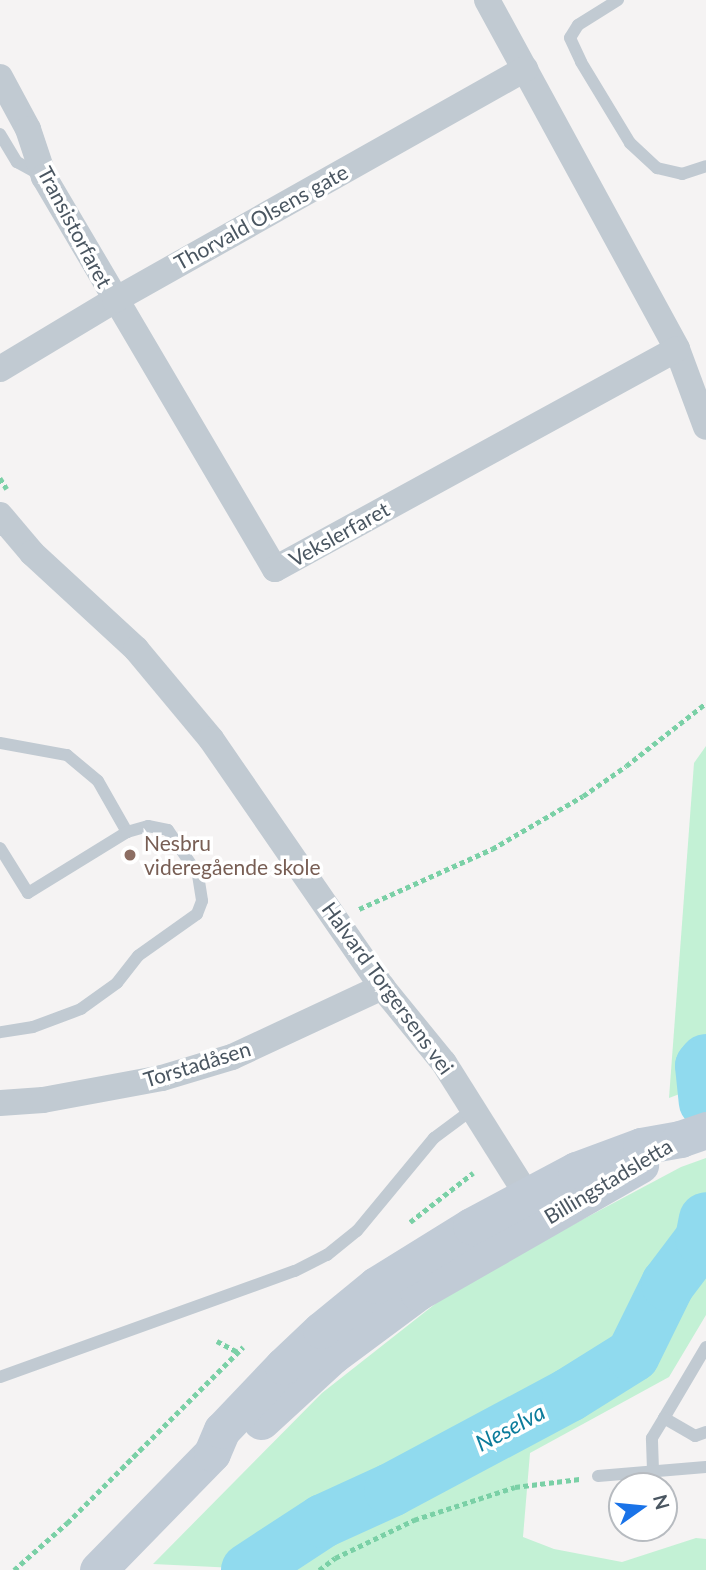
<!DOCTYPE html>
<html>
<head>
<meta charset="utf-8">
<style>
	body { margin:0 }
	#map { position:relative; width:706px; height:1570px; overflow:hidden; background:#f5f3f3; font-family:Lato,sans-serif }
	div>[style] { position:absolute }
	.green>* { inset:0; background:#c3f1d5 }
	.river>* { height:54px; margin:-27px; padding:0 27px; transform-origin:27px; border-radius:27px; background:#90daee }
	.path>* { height:4.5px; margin-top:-2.25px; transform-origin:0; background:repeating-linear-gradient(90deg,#7ad0a6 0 5px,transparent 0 8.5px) }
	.lane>* { height:12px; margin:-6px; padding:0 6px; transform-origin:6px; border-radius:6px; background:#c1cad2 }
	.street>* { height:26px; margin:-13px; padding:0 13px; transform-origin:13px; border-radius:13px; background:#c1cad2 }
	.secondary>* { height:37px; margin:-18.5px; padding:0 18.5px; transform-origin:18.5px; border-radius:18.5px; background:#c1cbd6 }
	.dots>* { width:19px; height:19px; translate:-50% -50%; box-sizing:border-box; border:4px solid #fff; border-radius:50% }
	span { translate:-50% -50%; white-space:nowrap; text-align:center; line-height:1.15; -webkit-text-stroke:7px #fff; paint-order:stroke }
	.street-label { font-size:21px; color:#4a5661 }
	.education-label { font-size:21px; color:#785e54 }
	.left { translate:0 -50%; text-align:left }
	.water-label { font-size:23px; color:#0c7c9b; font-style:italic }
	.north { position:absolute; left:608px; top:1472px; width:70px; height:70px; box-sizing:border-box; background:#fff; border:2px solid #b7bbc0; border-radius:50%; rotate:75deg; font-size:19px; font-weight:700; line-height:28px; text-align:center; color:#4a5661 }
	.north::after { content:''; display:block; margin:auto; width:24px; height:32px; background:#1a73e8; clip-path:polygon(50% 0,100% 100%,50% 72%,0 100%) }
</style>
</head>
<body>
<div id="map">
	<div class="green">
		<div style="clip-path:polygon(706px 746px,706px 1084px,669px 1098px,694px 763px)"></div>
		<div style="clip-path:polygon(706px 1158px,706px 1315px,669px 1377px,530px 1453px,523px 1537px,554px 1549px,622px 1562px,696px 1538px,706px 1539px,706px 1570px,274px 1570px,153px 1564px,322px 1393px,458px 1286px,681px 1167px)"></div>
	</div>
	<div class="river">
		<div style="left:706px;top:1061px;width:6px;rotate:129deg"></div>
		<div style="left:702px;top:1066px;width:36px;rotate:84deg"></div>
		<div style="left:248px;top:1570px;width:90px;rotate:-33.2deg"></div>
		<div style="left:323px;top:1521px;width:75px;rotate:-24.5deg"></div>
		<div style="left:391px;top:1490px;width:202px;rotate:-28.1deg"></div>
		<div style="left:569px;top:1395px;width:75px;rotate:-32deg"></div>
		<div style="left:633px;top:1355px;width:79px;rotate:-63.8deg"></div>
		<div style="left:668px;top:1284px;width:56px;rotate:-52.9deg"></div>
		<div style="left:702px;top:1239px;width:20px;rotate:-79deg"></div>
	</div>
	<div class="path">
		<div style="left:0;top:478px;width:13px;rotate:58deg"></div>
		<div style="left:359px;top:909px;width:146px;rotate:-24.3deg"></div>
		<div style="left:492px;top:849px;width:105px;rotate:-30.2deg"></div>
		<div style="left:583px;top:796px;width:52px;rotate:-34.9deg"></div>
		<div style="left:626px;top:766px;width:102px;rotate:-38.2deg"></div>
		<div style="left:410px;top:1222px;width:80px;rotate:-37.9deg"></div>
		<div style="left:217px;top:1341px;width:24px;rotate:28deg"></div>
		<div style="left:14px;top:1570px;width:71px;rotate:-41.6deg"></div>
		<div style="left:67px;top:1523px;width:249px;rotate:-45deg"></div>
		<div style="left:319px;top:1570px;width:20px;rotate:-37deg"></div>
		<div style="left:335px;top:1558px;width:88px;rotate:-25.7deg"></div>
		<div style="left:414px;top:1520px;width:106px;rotate:-18.1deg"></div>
		<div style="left:515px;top:1487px;width:65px;rotate:-7deg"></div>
	</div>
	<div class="lane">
		<div style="left:618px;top:0;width:47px;rotate:148deg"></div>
		<div style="left:578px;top:25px;width:15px;rotate:122deg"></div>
		<div style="left:570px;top:38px;width:26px;rotate:65deg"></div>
		<div style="left:581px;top:62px;width:95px;rotate:58.8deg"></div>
		<div style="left:630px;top:143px;width:37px;rotate:43deg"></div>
		<div style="left:657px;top:168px;width:26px;rotate:13deg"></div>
		<div style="left:682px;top:174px;width:25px;rotate:-18deg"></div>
		<div style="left:0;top:134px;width:33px;rotate:59deg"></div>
		<div style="left:17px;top:162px;width:26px;rotate:29deg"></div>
		<div style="left:0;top:743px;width:68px;rotate:10.2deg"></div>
		<div style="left:67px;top:755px;width:40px;rotate:40deg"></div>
		<div style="left:98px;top:781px;width:59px;rotate:60.4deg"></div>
		<div style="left:0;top:848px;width:53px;rotate:58.1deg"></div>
		<div style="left:28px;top:893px;width:116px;rotate:-31.6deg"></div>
		<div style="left:127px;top:832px;width:22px;rotate:-16deg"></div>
		<div style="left:148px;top:826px;width:20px;rotate:11deg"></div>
		<div style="left:168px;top:830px;width:54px;rotate:56.3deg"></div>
		<div style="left:198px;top:875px;width:26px;rotate:81deg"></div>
		<div style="left:202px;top:901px;width:14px;rotate:111deg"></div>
		<div style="left:197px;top:914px;width:72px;rotate:144.6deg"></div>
		<div style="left:138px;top:956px;width:34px;rotate:128deg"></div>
		<div style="left:117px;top:983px;width:44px;rotate:144.2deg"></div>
		<div style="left:81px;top:1009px;width:51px;rotate:159.4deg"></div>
		<div style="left:33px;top:1027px;width:33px;rotate:171deg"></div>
		<div style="left:706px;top:1347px;width:82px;rotate:120.6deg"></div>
		<div style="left:664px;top:1418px;width:36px;rotate:30deg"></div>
		<div style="left:695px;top:1436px;width:12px;rotate:-20deg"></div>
		<div style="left:0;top:1377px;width:313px;rotate:-19.8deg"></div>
		<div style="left:295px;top:1271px;width:36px;rotate:-27deg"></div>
		<div style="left:327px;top:1255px;width:38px;rotate:-39deg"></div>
		<div style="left:357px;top:1231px;width:121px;rotate:-50.4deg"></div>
		<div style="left:434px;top:1138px;width:49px;rotate:-36.6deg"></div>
		<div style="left:653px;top:1470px;width:32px;rotate:-92deg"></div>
		<div style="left:652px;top:1438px;width:23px;rotate:-59deg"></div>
		<div style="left:598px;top:1476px;width:108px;rotate:-4.8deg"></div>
	</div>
	<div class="street">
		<div style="left:487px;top:0;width:397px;rotate:61.4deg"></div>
		<div style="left:677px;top:349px;width:83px;rotate:69.6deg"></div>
		<div style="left:0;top:77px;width:59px;rotate:61.7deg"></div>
		<div style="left:28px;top:129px;width:51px;rotate:71.6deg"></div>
		<div style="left:44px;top:177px;width:455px;rotate:59.5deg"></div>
		<div style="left:275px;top:569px;width:458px;rotate:-28.7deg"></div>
		<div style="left:0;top:369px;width:134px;rotate:-31deg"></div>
		<div style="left:115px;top:300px;width:471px;rotate:-29.4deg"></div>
		<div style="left:0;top:515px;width:50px;rotate:49.9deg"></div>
		<div style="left:32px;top:553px;width:142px;rotate:42.7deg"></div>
		<div style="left:136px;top:649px;width:117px;rotate:50.2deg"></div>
		<div style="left:211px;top:739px;width:301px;rotate:55.4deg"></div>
		<div style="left:382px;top:987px;width:98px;rotate:50.8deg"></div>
		<div style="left:444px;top:1063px;width:173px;rotate:57.8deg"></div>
		<div style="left:0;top:1103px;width:43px;rotate:-4deg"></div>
		<div style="left:43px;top:1100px;width:121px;rotate:-10.5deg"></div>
		<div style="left:162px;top:1078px;width:73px;rotate:-16.7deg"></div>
		<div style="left:232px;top:1057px;width:166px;rotate:-25deg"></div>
	</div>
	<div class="secondary">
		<div style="left:261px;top:1421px;width:96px;rotate:-42.5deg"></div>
		<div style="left:332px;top:1356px;width:107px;rotate:-36.7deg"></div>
		<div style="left:418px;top:1292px;width:256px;rotate:-29.8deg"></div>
		<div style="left:98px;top:1570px;width:163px;rotate:-45.7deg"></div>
		<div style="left:212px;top:1453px;width:25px;rotate:-67deg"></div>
		<div style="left:222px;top:1430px;width:88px;rotate:-46.4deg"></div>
		<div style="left:283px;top:1366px;width:52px;rotate:-43.5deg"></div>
		<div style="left:321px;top:1330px;width:71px;rotate:-39.3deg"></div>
		<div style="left:376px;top:1285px;width:112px;rotate:-31.8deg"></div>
		<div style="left:471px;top:1226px;width:119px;rotate:-28.1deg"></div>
		<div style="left:576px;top:1170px;width:69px;rotate:-20.3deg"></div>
		<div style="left:641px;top:1146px;width:40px;rotate:-10deg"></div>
		<div style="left:680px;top:1139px;width:28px;rotate:-19deg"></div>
	</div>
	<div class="dots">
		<div style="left:130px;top:855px;background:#8d6e63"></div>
	</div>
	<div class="street-label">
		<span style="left:261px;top:217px;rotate:-29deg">Thorvald Olsens gate</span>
		<span style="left:75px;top:227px;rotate:62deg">Transistorfaret</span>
		<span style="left:339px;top:534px;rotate:-29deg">Vekslerfaret</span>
		<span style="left:388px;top:988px;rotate:54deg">Halvard Torgersens vei</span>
		<span style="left:197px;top:1064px;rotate:-17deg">Torstadåsen</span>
		<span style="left:608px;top:1181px;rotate:-31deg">Billingstadsletta</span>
	</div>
	<div class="education-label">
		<span class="left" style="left:144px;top:855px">Nesbru<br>videregående skole</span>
	</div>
	<div class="water-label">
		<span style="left:510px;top:1427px;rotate:-28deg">Neselva</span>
	</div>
	<div class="north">N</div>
</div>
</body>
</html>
